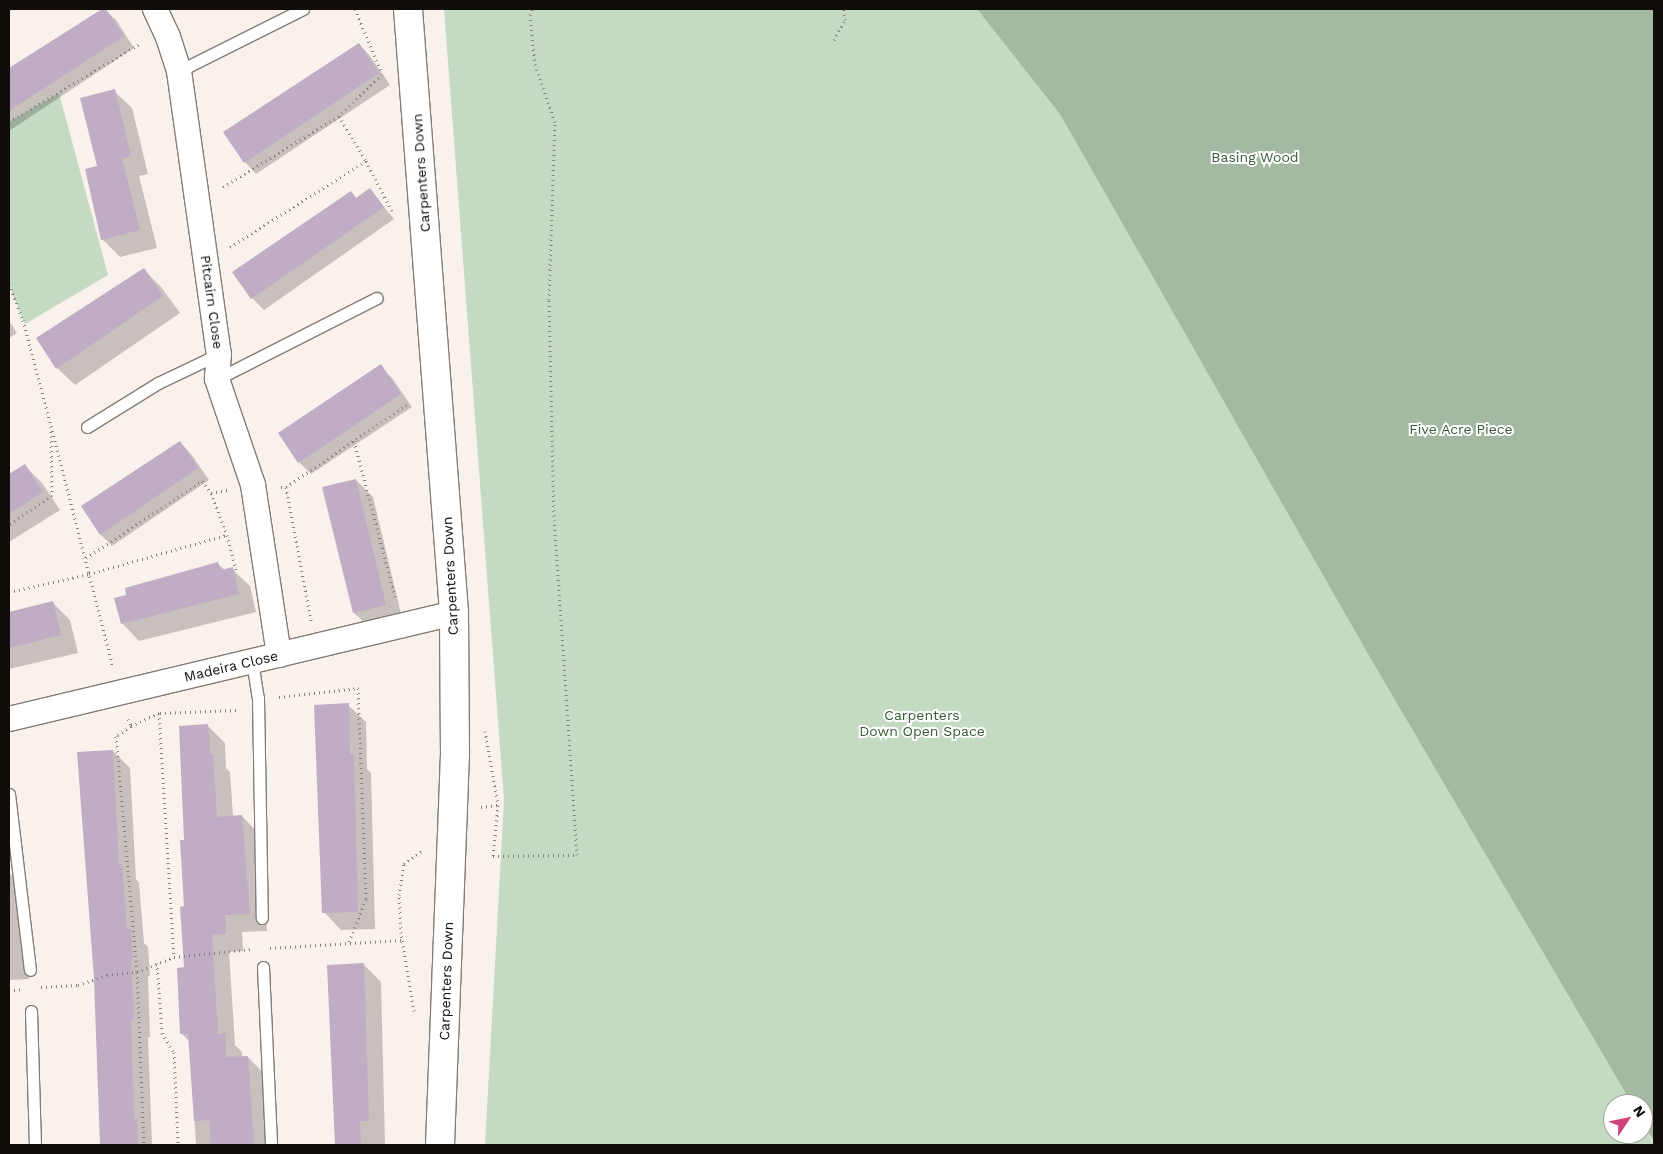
<!DOCTYPE html>
<html>
<head>
<meta charset="utf-8">
<style>
	body { margin:0 }
	#map { position:relative; width:1663px; height:1154px; overflow:hidden; background:#f9f1eb; font-family:"Work Sans",sans-serif }
	div>[style] { position:absolute }
	.green>* { inset:0; background:#c5dac3 }
	.forest>* { inset:0; background:#a3b9a1 }
	.shadow>* { inset:0; background:#0003 }
	.building>* { inset:0; background:#c0acc4 }
	.path>* { height:3px; margin-top:-1.5px; transform-origin:0; background:repeating-linear-gradient(90deg,#85807c 0 1px,transparent 0 5px) }
	.roads { filter:drop-shadow(1px 0 #837c77) drop-shadow(-1px 0 #837c77) drop-shadow(0 1px #837c77) drop-shadow(0 -1px #837c77) }
	.service>* { height:11px; margin:-5.5px; padding:0 5.5px; transform-origin:5.5px; border-radius:5.5px; background:#fff }
	.minor>* { height:24px; margin:-12px; padding:0 12px; transform-origin:12px; border-radius:12px; background:#fff }
	.tertiary>* { height:28px; margin:-14px; padding:0 14px; transform-origin:14px; border-radius:14px; background:#fff }
	span { translate:-50% -50%; white-space:nowrap; text-align:center; line-height:1.15; -webkit-text-stroke:4px #fff; paint-order:stroke }
	.park-label { font-size:14px; color:#375a36 }
	.street-label { font-size:14px; color:#0f0c0a }
	.frame { position:absolute; inset:0; border:10px solid #0f0c0a; pointer-events:none }
	.north { position:absolute; left:1603px; top:1094px; width:50px; height:50px; box-sizing:border-box; background:#fff; border:1px solid #9f9e9d; border-radius:50%; rotate:56deg; font-size:14px; font-weight:700; line-height:20px; text-align:center; color:#0f0c0a }
	.north::after { content:''; display:block; margin:auto; width:18px; height:22px; background:#ce447a; clip-path:polygon(50% 0,100% 100%,50% 72%,0 100%) }
</style>
</head>
<body>
<div id="map">
	<div class="green">
		<div style="clip-path:polygon(444px 9px,977px 9px,1052px 101px,1654px 9px,1142px 255px,1372px 661px,1632px 1104px,1613px 1104px,1613px 1134px,1643px 1134px,1643px 1123px,1654px 1145px,485px 1145px,504px 800px)"></div>
		<div style="clip-path:polygon(59px 93px,108px 275px,25px 324px,9px 286px,9px 122px)"></div>
	</div>
	<div class="forest">
		<div style="clip-path:polygon(977px 9px,1654px 9px,1654px 1142px,1643px 1123px,1643px 1104px,1632px 1104px,1372px 661px,1060px 114px)"></div>
	</div>
	<div class="shadow">
		<div style="clip-path:polygon(104px 9px,116px 20px,134px 48px,9px 131px,9px 71px)"></div>
		<div style="clip-path:polygon(359px 44px,370px 56px,390px 85px,256px 174px,245px 162px)"></div>
		<div style="clip-path:polygon(114px 91px,132px 108px,148px 174px,139px 176px,157px 248px,120px 257px,102px 239px,98px 167px)"></div>
		<div style="clip-path:polygon(370px 190px,394px 219px,264px 310px,252px 298px,351px 193px,357px 199px)"></div>
		<div style="clip-path:polygon(144px 270px,161px 287px,180px 313px,75px 385px,57px 368px)"></div>
		<div style="clip-path:polygon(9px 321px,17px 333px,9px 338px)"></div>
		<div style="clip-path:polygon(380px 366px,392px 378px,412px 407px,311px 474px,299px 462px,280px 434px)"></div>
		<div style="clip-path:polygon(180px 442px,191px 454px,209px 480px,112px 546px,101px 535px,82px 506px)"></div>
		<div style="clip-path:polygon(24px 465px,42px 483px,60px 510px,9px 542px,9px 475px)"></div>
		<div style="clip-path:polygon(356px 480px,373px 497px,403px 622px,372px 630px,354px 613px)"></div>
		<div style="clip-path:polygon(218px 564px,225px 570px,232px 569px,250px 586px,256px 612px,139px 641px,122px 623px)"></div>
		<div style="clip-path:polygon(53px 603px,70px 620px,78px 653px,9px 669px,9px 614px)"></div>
		<div style="clip-path:polygon(348px 705px,366px 722px,367px 769px,371px 773px,375px 929px,341px 930px,324px 912px)"></div>
		<div style="clip-path:polygon(207px 725px,225px 743px,226px 768px,230px 772px,233px 817px,242px 816px,259px 834px,267px 931px,242px 932px,243px 951px,229px 952px,235px 1045px,242px 1052px,242px 1058px,248px 1057px,265px 1075px,270px 1145px,196px 1145px,190px 1042px,182px 1034px,185px 969px,185px 841px)"></div>
		<div style="clip-path:polygon(113px 751px,130px 768px,136px 879px,139px 883px,144px 943px,148px 947px,150px 976px,148px 976px,150px 1037px,148px 1037px,152px 1145px,101px 1145px,95px 979px)"></div>
		<div style="clip-path:polygon(9px 873px,22px 886px,22px 912px,29px 979px,9px 980px)"></div>
		<div style="clip-path:polygon(363px 964px,381px 982px,385px 1145px,336px 1145px,329px 966px)"></div>
	</div>
	<div class="building">
		<div style="clip-path:polygon(102px 9px,106px 9px,124px 36px,9px 111px,9px 68px)"></div>
		<div style="clip-path:polygon(359px 43px,379px 73px,244px 163px,223px 132px)"></div>
		<div style="clip-path:polygon(115px 89px,131px 156px,122px 159px,140px 230px,101px 240px,85px 169px,97px 166px,80px 98px)"></div>
		<div style="clip-path:polygon(370px 188px,384px 207px,251px 299px,232px 272px,351px 191px,356px 198px)"></div>
		<div style="clip-path:polygon(144px 268px,163px 296px,56px 369px,36px 338px)"></div>
		<div style="clip-path:polygon(381px 364px,401px 394px,298px 463px,278px 433px)"></div>
		<div style="clip-path:polygon(180px 441px,198px 468px,100px 535px,81px 506px)"></div>
		<div style="clip-path:polygon(25px 464px,43px 492px,9px 514px,9px 474px)"></div>
		<div style="clip-path:polygon(356px 479px,386px 605px,353px 613px,322px 487px)"></div>
		<div style="clip-path:polygon(218px 562px,221px 570px,233px 567px,239px 594px,121px 624px,114px 598px,126px 595px,125px 588px)"></div>
		<div style="clip-path:polygon(53px 601px,61px 635px,9px 648px,9px 612px)"></div>
		<div style="clip-path:polygon(349px 703px,350px 754px,354px 754px,358px 912px,322px 913px,314px 705px)"></div>
		<div style="clip-path:polygon(208px 724px,210px 754px,213px 753px,217px 817px,242px 815px,250px 914px,225px 915px,226px 934px,212px 935px,218px 1034px,225px 1033px,226px 1057px,248px 1056px,254px 1145px,211px 1145px,209px 1120px,194px 1121px,188px 1034px,180px 1034px,177px 968px,184px 967px,180px 907px,184px 906px,180px 840px,184px 840px,179px 726px)"></div>
		<div style="clip-path:polygon(113px 750px,119px 864px,122px 864px,127px 929px,131px 929px,133px 959px,131px 959px,134px 1020px,131px 1020px,134px 1119px,137px 1119px,138px 1145px,100px 1145px,94px 979px,77px 752px)"></div>
		<div style="clip-path:polygon(364px 963px,369px 1121px,360px 1121px,361px 1145px,335px 1145px,327px 965px)"></div>
	</div>
	<div class="path">
		<div style="left:355px;top:9px;width:70px;rotate:67.4deg"></div>
		<div style="left:382px;top:74px;width:60px;rotate:135.7deg"></div>
		<div style="left:339px;top:116px;width:52px;rotate:59deg"></div>
		<div style="left:366px;top:161px;width:59px;rotate:62.6deg"></div>
		<div style="left:834px;top:40px;width:23px;rotate:-61deg"></div>
		<div style="left:845px;top:20px;width:11px;rotate:-95deg"></div>
		<div style="left:9px;top:122px;width:154px;rotate:-30.9deg"></div>
		<div style="left:223px;top:187px;width:136px;rotate:-31.5deg"></div>
		<div style="left:230px;top:247px;width:161px;rotate:-32.3deg"></div>
		<div style="left:9px;top:284px;width:39px;rotate:69deg"></div>
		<div style="left:23px;top:320px;width:110px;rotate:75.2deg"></div>
		<div style="left:51px;top:426px;width:69px;rotate:89.2deg"></div>
		<div style="left:52px;top:495px;width:52px;rotate:145.1deg"></div>
		<div style="left:51px;top:426px;width:249px;rotate:75.6deg"></div>
		<div style="left:354px;top:441px;width:164px;rotate:75.2deg"></div>
		<div style="left:281px;top:487px;width:5px"></div>
		<div style="left:286px;top:487px;width:149px;rotate:-34.3deg"></div>
		<div style="left:286px;top:487px;width:136px;rotate:79.4deg"></div>
		<div style="left:211px;top:493px;width:17px;rotate:-10deg"></div>
		<div style="left:86px;top:558px;width:139px;rotate:-33.6deg"></div>
		<div style="left:202px;top:481px;width:15px;rotate:53deg"></div>
		<div style="left:211px;top:493px;width:45px;rotate:69.1deg"></div>
		<div style="left:227px;top:535px;width:40px;rotate:75.6deg"></div>
		<div style="left:9px;top:592px;width:82px;rotate:-12.7deg"></div>
		<div style="left:89px;top:574px;width:143px;rotate:-15.8deg"></div>
		<div style="left:279px;top:697px;width:80px;rotate:-6.5deg"></div>
		<div style="left:358px;top:688px;width:211px;rotate:87.8deg"></div>
		<div style="left:366px;top:899px;width:46px;rotate:111.6deg"></div>
		<div style="left:160px;top:713px;width:79px;rotate:-2.2deg"></div>
		<div style="left:128px;top:719px;width:8px;rotate:67deg"></div>
		<div style="left:131px;top:726px;width:18px;rotate:146deg"></div>
		<div style="left:116px;top:736px;width:237px;rotate:84.9deg"></div>
		<div style="left:137px;top:972px;width:173px;rotate:87.7deg"></div>
		<div style="left:131px;top:726px;width:31px;rotate:-25deg"></div>
		<div style="left:159px;top:713px;width:244px;rotate:86.5deg"></div>
		<div style="left:485px;top:731px;width:75px;rotate:80deg"></div>
		<div style="left:498px;top:805px;width:51px;rotate:95.6deg"></div>
		<div style="left:493px;top:856px;width:84px;rotate:-0.7deg"></div>
		<div style="left:577px;top:855px;width:335px;rotate:-93.9deg"></div>
		<div style="left:554px;top:521px;width:221px;rotate:-91.3deg"></div>
		<div style="left:549px;top:300px;width:178px;rotate:-88.1deg"></div>
		<div style="left:555px;top:122px;width:60px;rotate:-109.3deg"></div>
		<div style="left:535px;top:65px;width:50px;rotate:-95.7deg"></div>
		<div style="left:530px;top:15px;width:6px;rotate:-72deg"></div>
		<div style="left:481px;top:807px;width:17px;rotate:-7deg"></div>
		<div style="left:270px;top:948px;width:132px;rotate:-3.5deg"></div>
		<div style="left:157px;top:963px;width:70px;rotate:85.9deg"></div>
		<div style="left:162px;top:1033px;width:22px;rotate:58deg"></div>
		<div style="left:174px;top:1052px;width:93px;rotate:87.5deg"></div>
		<div style="left:41px;top:987px;width:37px;rotate:-3deg"></div>
		<div style="left:78px;top:985px;width:31px;rotate:-19deg"></div>
		<div style="left:107px;top:975px;width:30px;rotate:-6deg"></div>
		<div style="left:137px;top:972px;width:40px;rotate:-22deg"></div>
		<div style="left:174px;top:957px;width:78px;rotate:-5.9deg"></div>
		<div style="left:9px;top:991px;width:13px;rotate:-9deg"></div>
		<div style="left:414px;top:1011px;width:79px;rotate:-99.5deg"></div>
		<div style="left:401px;top:933px;width:38px;rotate:-93deg"></div>
		<div style="left:399px;top:895px;width:31px;rotate:-81deg"></div>
		<div style="left:404px;top:864px;width:24px;rotate:-36deg"></div>
	</div>
	<div class="roads">
		<div class="service">
			<div style="left:179px;top:71px;width:139px;rotate:-26.6deg"></div>
			<div style="left:217px;top:379px;width:179px;rotate:-26.9deg"></div>
			<div style="left:87px;top:427px;width:84px;rotate:-31.8deg"></div>
			<div style="left:158px;top:383px;width:68px;rotate:-25.4deg"></div>
			<div style="left:252px;top:661px;width:37px;rotate:81deg"></div>
			<div style="left:258px;top:698px;width:220px;rotate:89deg"></div>
			<div style="left:9px;top:794px;width:177px;rotate:83.2deg"></div>
			<div style="left:263px;top:967px;width:178px;rotate:87.4deg"></div>
			<div style="left:31px;top:1011px;width:134px;rotate:88.3deg"></div>
		</div>
		<div class="minor">
			<div style="left:155px;top:9px;width:31px;rotate:65deg"></div>
			<div style="left:168px;top:37px;width:36px;rotate:72deg"></div>
			<div style="left:179px;top:71px;width:286px;rotate:82deg"></div>
			<div style="left:219px;top:354px;width:25px;rotate:95deg"></div>
			<div style="left:217px;top:379px;width:112px;rotate:71.2deg"></div>
			<div style="left:253px;top:485px;width:172px;rotate:81.3deg"></div>
			<div style="left:9px;top:719px;width:457px;rotate:-13.4deg"></div>
		</div>
		<div class="tertiary">
			<div style="left:408px;top:9px;width:606px;rotate:85.64deg"></div>
			<div style="left:454px;top:613px;width:141px;rotate:89.6deg"></div>
			<div style="left:455px;top:754px;width:391px;rotate:92.2deg"></div>
		</div>
	</div>
	<div class="park-label">
		<span style="left:1255px;top:157px">Basing Wood</span>
		<span style="left:1461px;top:429px">Five Acre Piece</span>
		<span style="left:922px;top:723px">Carpenters<br>Down Open Space</span>
	</div>
	<div class="street-label">
		<span style="left:421px;top:173px;rotate:-94deg">Carpenters Down</span>
		<span style="left:212px;top:302px;rotate:82deg">Pitcairn Close</span>
		<span style="left:450px;top:576px;rotate:-93deg">Carpenters Down</span>
		<span style="left:231px;top:666px;rotate:-13deg">Madeira Close</span>
		<span style="left:446px;top:981px;rotate:-88deg">Carpenters Down</span>
	</div>
	<div class="frame"></div>
	<div class="north">N</div>
</div>
</body>
</html>
